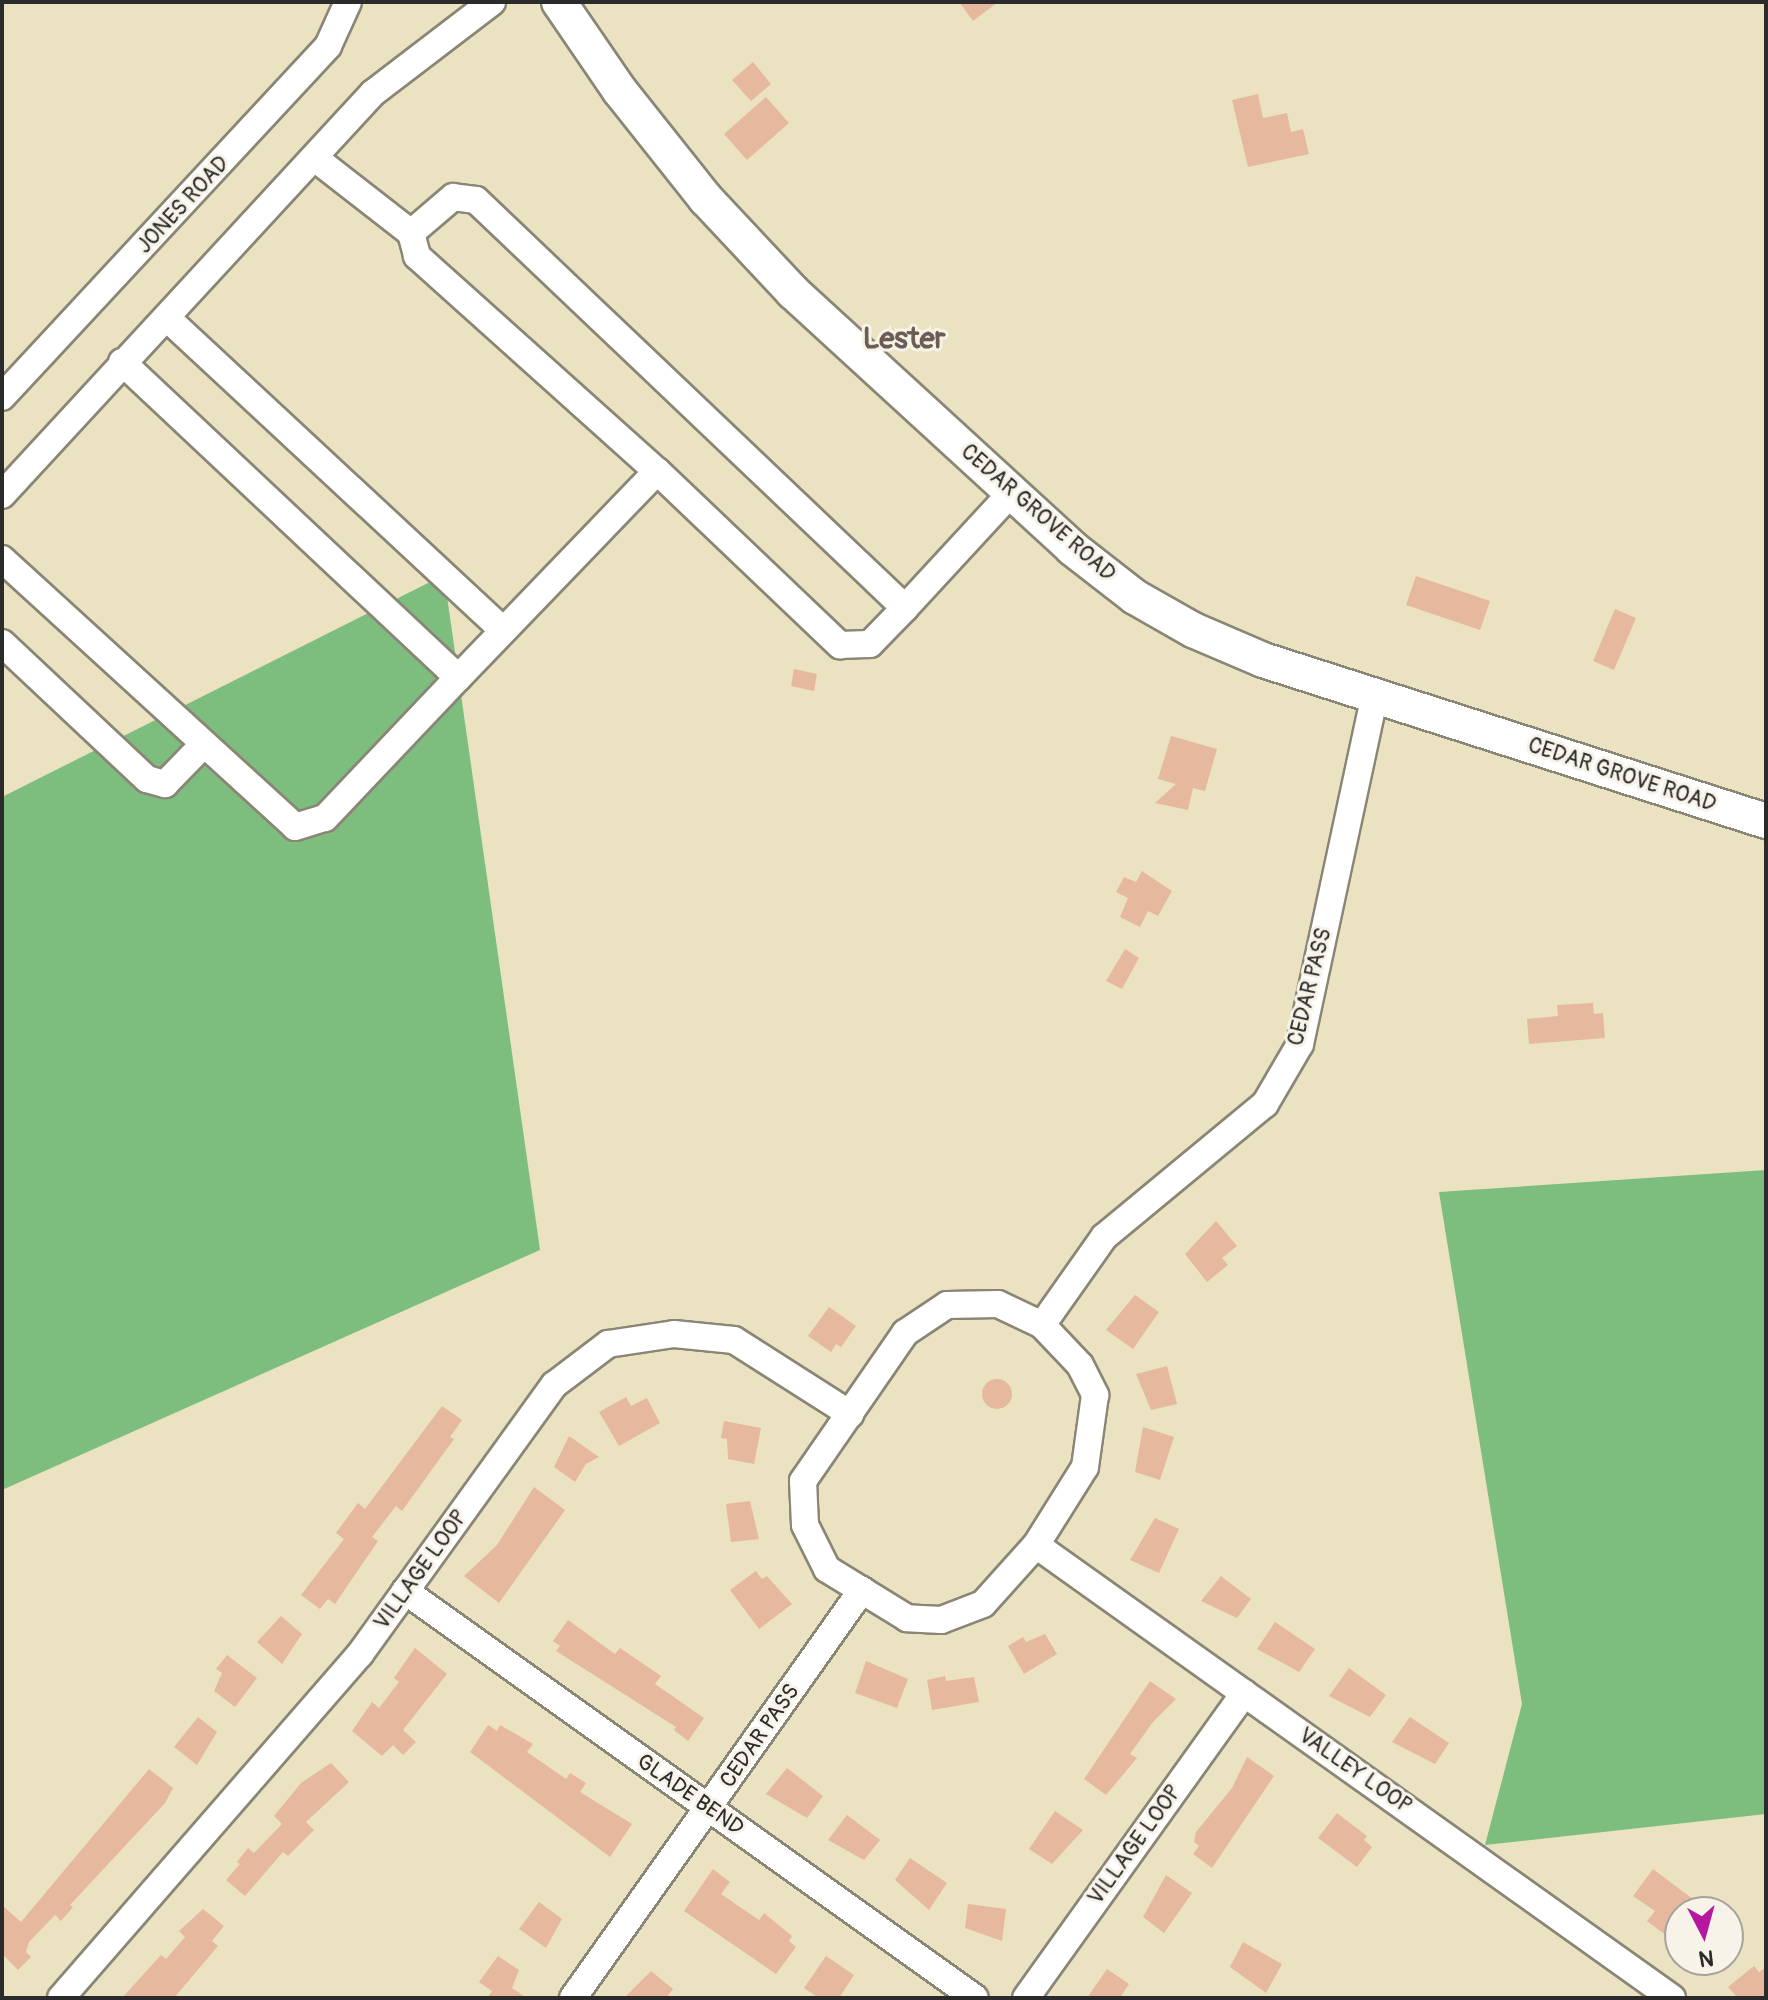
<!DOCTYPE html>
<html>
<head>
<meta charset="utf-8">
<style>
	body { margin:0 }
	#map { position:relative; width:1768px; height:2000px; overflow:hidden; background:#eae2c0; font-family:Pangolin,sans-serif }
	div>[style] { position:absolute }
	.forest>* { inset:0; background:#7dbe7f }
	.building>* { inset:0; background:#e6b99e }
	.round { border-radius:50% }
	.roads { filter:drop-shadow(2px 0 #8a8676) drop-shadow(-2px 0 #8a8676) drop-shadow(0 2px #8a8676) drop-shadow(0 -2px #8a8676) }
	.minor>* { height:26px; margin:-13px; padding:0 13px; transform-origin:13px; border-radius:13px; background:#fff }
	.major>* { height:34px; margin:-17px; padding:0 17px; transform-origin:17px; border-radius:17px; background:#fff }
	span { translate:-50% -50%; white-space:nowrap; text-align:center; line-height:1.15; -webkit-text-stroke:6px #f7f3e8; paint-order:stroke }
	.street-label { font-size:22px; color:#2b2b2b }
	.district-label { font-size:30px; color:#6c5d53; font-weight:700 }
	.frame { position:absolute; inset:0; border:4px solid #2b2b2b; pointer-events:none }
	.north { position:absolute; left:1664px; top:1896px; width:80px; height:80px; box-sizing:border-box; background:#f7f3e8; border:2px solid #a5a39c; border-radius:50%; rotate:174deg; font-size:22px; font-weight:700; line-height:32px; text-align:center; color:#2b2b2b }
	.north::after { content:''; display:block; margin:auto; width:28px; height:36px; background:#b5179e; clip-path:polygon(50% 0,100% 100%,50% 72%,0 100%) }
</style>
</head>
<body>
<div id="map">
	<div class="forest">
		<div style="clip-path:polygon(444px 575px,540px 1250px,2px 1490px,2px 797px)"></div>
		<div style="clip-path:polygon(1766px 1170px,1766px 1814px,1485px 1845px,1522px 1704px,1439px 1192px)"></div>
	</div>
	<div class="building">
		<div style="clip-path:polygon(959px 2px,998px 2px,973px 21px)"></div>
		<div style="clip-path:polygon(753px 62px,771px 84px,751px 101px,732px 80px)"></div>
		<div style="clip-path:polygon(1258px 94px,1263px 118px,1287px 113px,1291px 132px,1303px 129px,1309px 154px,1248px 167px,1232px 100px)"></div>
		<div style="clip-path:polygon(766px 97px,789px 123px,747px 160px,724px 134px)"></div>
		<div style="clip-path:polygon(1416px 576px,1490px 601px,1480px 630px,1406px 605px)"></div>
		<div style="clip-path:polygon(1615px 609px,1636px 618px,1614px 670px,1593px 661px)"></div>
		<div style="clip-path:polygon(794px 669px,817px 674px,814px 691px,791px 686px)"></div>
		<div style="clip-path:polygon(1171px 736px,1217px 749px,1205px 791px,1193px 788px,1188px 810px,1155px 803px,1176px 784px,1158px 779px)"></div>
		<div style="clip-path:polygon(1142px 871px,1172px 891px,1158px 916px,1148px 911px,1140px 927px,1120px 917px,1128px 898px,1116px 892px,1124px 877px,1136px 882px)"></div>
		<div style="clip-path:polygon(1125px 949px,1139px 958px,1122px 989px,1106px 981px)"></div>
		<div style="clip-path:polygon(1593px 1003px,1594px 1014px,1603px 1013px,1605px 1038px,1529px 1044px,1527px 1019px,1558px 1016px,1557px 1005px)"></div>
		<div style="clip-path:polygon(1216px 1221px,1237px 1246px,1222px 1258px,1228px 1265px,1207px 1282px,1185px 1254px)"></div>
		<div style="clip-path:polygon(1135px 1295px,1159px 1312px,1133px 1349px,1106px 1330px)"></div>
		<div style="clip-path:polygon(829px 1307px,856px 1326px,841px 1347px,836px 1344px,831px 1352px,808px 1336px)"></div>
		<div style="clip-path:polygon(1167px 1366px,1177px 1404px,1151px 1410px,1136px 1374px)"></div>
		<div class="round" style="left:982px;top:1379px;width:30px;height:30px"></div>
		<div style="clip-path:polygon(626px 1397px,631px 1406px,647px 1398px,660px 1423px,619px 1446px,599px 1412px)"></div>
		<div style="clip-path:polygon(442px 1406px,462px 1420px,450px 1437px,454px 1439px,402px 1511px,396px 1506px,372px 1537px,378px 1541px,335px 1604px,328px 1599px,320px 1609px,301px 1595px,344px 1539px,336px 1533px,358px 1503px,365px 1509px)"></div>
		<div style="clip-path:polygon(724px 1421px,761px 1428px,754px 1464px,728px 1459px,727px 1439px,721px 1438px)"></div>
		<div style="clip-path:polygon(1143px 1427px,1174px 1437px,1160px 1480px,1135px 1472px)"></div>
		<div style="clip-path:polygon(569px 1436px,599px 1457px,586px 1464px,575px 1482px,554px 1467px)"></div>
		<div style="clip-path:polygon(534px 1487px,565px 1510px,499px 1603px,464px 1576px,497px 1545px)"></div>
		<div style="clip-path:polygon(750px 1501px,759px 1539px,731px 1542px,726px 1504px)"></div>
		<div style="clip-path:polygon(1155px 1518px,1179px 1529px,1159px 1573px,1130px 1560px)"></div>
		<div style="clip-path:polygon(756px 1571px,762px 1579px,767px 1576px,792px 1604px,759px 1629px,730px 1590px)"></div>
		<div style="clip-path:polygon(1221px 1576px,1251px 1599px,1237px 1618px,1201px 1601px)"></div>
		<div style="clip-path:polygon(281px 1616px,302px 1634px,282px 1664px,257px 1642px)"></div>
		<div style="clip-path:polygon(568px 1620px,615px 1654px,620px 1648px,661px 1676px,655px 1684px,704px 1718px,688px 1741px,674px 1730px,676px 1727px,556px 1651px,560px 1646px,553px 1641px)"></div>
		<div style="clip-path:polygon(1275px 1622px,1315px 1649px,1299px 1672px,1257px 1649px)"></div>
		<div style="clip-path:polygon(1045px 1634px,1057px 1654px,1024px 1674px,1008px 1646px,1023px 1637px,1026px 1642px)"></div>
		<div style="clip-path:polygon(415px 1648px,447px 1674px,403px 1730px,416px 1742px,403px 1755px,393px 1745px,382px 1756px,352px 1731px,372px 1702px,379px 1708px,399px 1682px,394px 1678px)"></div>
		<div style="clip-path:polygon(227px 1655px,257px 1678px,235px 1707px,214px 1691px,222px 1673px,216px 1669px)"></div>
		<div style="clip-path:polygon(866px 1661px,908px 1679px,897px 1708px,855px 1693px)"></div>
		<div style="clip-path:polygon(1349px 1668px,1386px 1695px,1370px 1717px,1329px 1696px)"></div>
		<div style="clip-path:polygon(945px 1676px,946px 1681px,974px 1677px,979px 1702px,932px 1710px,927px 1680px)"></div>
		<div style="clip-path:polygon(1150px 1681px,1176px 1699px,1153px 1722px,1130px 1754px,1137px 1758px,1106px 1795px,1084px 1779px)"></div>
		<div style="clip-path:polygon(198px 1717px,217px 1732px,197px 1765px,174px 1747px)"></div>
		<div style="clip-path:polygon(1410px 1717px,1449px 1743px,1435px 1764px,1392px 1742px)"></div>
		<div style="clip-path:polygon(488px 1725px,497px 1731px,500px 1725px,533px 1744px,527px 1752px,566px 1779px,570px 1773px,586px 1783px,580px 1792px,632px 1824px,610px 1857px,470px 1752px)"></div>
		<div style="clip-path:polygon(1247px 1757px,1274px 1776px,1212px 1868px,1193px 1854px,1199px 1846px,1194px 1842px,1196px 1832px,1232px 1788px)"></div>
		<div style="clip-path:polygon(331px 1763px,349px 1782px,306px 1822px,314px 1830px,288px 1856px,283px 1852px,245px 1896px,226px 1880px,240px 1864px,237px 1862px,248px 1848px,254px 1853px,282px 1824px,274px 1816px,301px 1783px)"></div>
		<div style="clip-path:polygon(787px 1768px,823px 1796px,807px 1818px,766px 1794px)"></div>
		<div style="clip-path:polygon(149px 1769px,173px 1788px,165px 1803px,70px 1905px,73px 1907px,61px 1921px,55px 1915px,29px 1942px,26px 1952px,31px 1957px,18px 1970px,2px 1954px,2px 1905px,21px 1922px)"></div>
		<div style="clip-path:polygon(1055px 1811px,1083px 1830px,1052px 1864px,1029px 1849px)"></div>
		<div style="clip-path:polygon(1337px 1813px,1367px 1836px,1364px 1840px,1372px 1847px,1357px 1867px,1318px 1838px)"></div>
		<div style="clip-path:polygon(847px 1815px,880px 1840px,864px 1860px,828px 1840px)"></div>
		<div style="clip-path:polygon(910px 1858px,947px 1883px,929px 1910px,895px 1880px)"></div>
		<div style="clip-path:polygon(713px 1869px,730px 1882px,721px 1894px,759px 1920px,764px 1913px,792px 1936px,789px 1941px,796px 1947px,776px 1974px,684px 1911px)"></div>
		<div style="clip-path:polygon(1653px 1869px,1710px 1912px,1680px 1912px,1680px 1946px,1647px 1921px,1655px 1911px,1633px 1896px)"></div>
		<div style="clip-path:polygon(1166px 1875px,1192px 1893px,1164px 1933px,1143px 1917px)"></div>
		<div style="clip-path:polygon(539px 1902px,562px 1919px,546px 1948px,519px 1929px)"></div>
		<div style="clip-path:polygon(968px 1904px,1006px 1909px,1002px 1941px,965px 1928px)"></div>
		<div style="clip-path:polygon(203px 1909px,224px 1926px,212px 1941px,218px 1946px,174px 1998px,122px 1998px,161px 1955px,166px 1959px,185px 1937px,179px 1931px)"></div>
		<div style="clip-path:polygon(1243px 1942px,1282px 1964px,1266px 1993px,1230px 1967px)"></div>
		<div style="clip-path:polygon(498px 1956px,519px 1970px,512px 1988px,527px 1998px,487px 1998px,492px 1991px,479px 1982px)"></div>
		<div style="clip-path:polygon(826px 1956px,854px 1975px,839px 1998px,819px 1998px,804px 1988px)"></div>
		<div style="clip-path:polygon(1754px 1966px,1759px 1972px,1766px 1967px,1766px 1998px,1738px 1998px,1728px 1987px)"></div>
		<div style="clip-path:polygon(1107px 1969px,1129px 1984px,1120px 1998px,1087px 1998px)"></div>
		<div style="clip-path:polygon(651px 1971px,673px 1989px,666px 1998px,624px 1998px)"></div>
	</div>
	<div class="roads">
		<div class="minor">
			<div style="left:316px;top:159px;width:120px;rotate:37.9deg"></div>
			<div style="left:411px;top:233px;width:24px;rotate:75deg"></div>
			<div style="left:417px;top:256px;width:322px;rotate:41.9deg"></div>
			<div style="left:657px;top:471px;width:253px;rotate:43.6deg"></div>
			<div style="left:840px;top:645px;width:30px;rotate:-2deg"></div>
			<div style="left:870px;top:644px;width:50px;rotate:-45.8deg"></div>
			<div style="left:905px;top:608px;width:592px;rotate:-136.44deg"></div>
			<div style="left:476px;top:200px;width:23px;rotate:-173deg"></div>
			<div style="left:453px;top:197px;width:55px;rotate:139.4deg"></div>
			<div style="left:167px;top:318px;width:459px;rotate:42.9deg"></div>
			<div style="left:122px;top:362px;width:461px;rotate:43.2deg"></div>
			<div style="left:458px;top:678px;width:287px;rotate:-46.1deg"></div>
			<div style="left:2px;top:397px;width:479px;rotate:-47.1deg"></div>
			<div style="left:328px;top:46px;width:48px;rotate:-65.6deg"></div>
			<div style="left:2px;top:495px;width:547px;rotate:-47.3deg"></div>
			<div style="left:373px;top:93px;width:150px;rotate:-37.4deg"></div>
			<div style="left:2px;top:559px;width:397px;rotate:42.4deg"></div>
			<div style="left:295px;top:827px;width:31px;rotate:-17deg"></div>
			<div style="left:325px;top:818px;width:193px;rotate:-46.5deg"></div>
			<div style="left:905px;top:608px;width:156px;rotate:-47.3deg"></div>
			<div style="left:2px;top:643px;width:199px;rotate:43.2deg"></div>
			<div style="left:147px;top:779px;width:19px;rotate:16deg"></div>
			<div style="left:165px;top:784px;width:56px;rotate:-45.7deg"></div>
			<div style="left:998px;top:1304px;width:49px;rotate:25.5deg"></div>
			<div style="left:1042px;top:1325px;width:55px;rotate:46.5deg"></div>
			<div style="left:1080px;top:1365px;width:34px;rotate:63deg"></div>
			<div style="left:1095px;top:1395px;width:73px;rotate:97.9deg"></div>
			<div style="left:1085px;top:1467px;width:92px;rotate:122.1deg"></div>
			<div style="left:1036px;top:1545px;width:79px;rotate:131.9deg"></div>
			<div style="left:983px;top:1604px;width:45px;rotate:159.1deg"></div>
			<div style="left:941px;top:1620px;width:34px;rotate:-177deg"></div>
			<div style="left:907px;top:1618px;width:94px;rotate:-148.5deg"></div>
			<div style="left:827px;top:1569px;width:49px;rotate:-116.6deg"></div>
			<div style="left:805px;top:1525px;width:44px;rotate:-92.6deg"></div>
			<div style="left:803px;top:1481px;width:180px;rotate:-55.4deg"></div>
			<div style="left:905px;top:1333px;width:50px;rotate:-33.7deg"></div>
			<div style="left:947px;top:1305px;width:51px;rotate:-1.1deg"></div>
			<div style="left:1042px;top:1325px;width:108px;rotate:-54.8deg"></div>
			<div style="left:1104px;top:1237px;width:209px;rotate:-39.6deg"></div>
			<div style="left:1265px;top:1104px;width:69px;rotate:-59.7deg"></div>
			<div style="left:1300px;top:1044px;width:357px;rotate:-77.9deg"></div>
			<div style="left:1036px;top:1545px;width:781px;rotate:35.46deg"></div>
			<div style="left:405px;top:1591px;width:700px;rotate:35.53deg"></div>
			<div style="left:61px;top:1998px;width:456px;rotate:-49deg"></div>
			<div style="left:360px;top:1654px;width:332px;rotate:-54.2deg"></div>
			<div style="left:554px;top:1385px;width:68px;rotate:-37.2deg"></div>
			<div style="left:608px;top:1344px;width:67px;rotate:-8.6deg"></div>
			<div style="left:674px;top:1334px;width:60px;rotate:5.7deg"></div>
			<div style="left:734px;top:1340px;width:138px;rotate:32.5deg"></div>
			<div style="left:573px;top:1998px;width:500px;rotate:-54.7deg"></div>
			<div style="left:1026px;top:1998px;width:375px;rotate:-54.4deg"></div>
		</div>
		<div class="major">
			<div style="left:559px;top:2px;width:108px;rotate:55.6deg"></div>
			<div style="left:620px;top:91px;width:138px;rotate:51.5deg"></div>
			<div style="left:706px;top:199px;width:127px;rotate:46.9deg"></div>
			<div style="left:793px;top:292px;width:379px;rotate:42.5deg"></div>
			<div style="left:1072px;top:548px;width:80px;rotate:37.9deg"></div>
			<div style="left:1135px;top:597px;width:67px;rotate:29.6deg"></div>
			<div style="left:1193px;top:630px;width:76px;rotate:23.2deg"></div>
			<div style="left:1263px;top:660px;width:528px;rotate:17.75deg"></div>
		</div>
	</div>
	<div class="street-label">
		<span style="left:183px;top:205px;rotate:-47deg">JONES ROAD</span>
		<span style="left:1038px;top:513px;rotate:41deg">CEDAR GROVE ROAD</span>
		<span style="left:1622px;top:775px;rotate:18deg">CEDAR GROVE ROAD</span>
		<span style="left:1310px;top:987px;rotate:-76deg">CEDAR PASS</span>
		<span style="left:421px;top:1570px;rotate:-54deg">VILLAGE LOOP</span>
		<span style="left:760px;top:1736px;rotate:-55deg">CEDAR PASS</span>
		<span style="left:1355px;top:1771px;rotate:35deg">VALLEY LOOP</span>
		<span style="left:690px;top:1795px;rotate:35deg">GLADE BEND</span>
		<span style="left:1135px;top:1845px;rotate:-54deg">VILLAGE LOOP</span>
	</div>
	<div class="district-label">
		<span style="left:904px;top:339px">Lester</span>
	</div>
	<div class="frame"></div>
	<div class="north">N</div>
</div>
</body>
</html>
